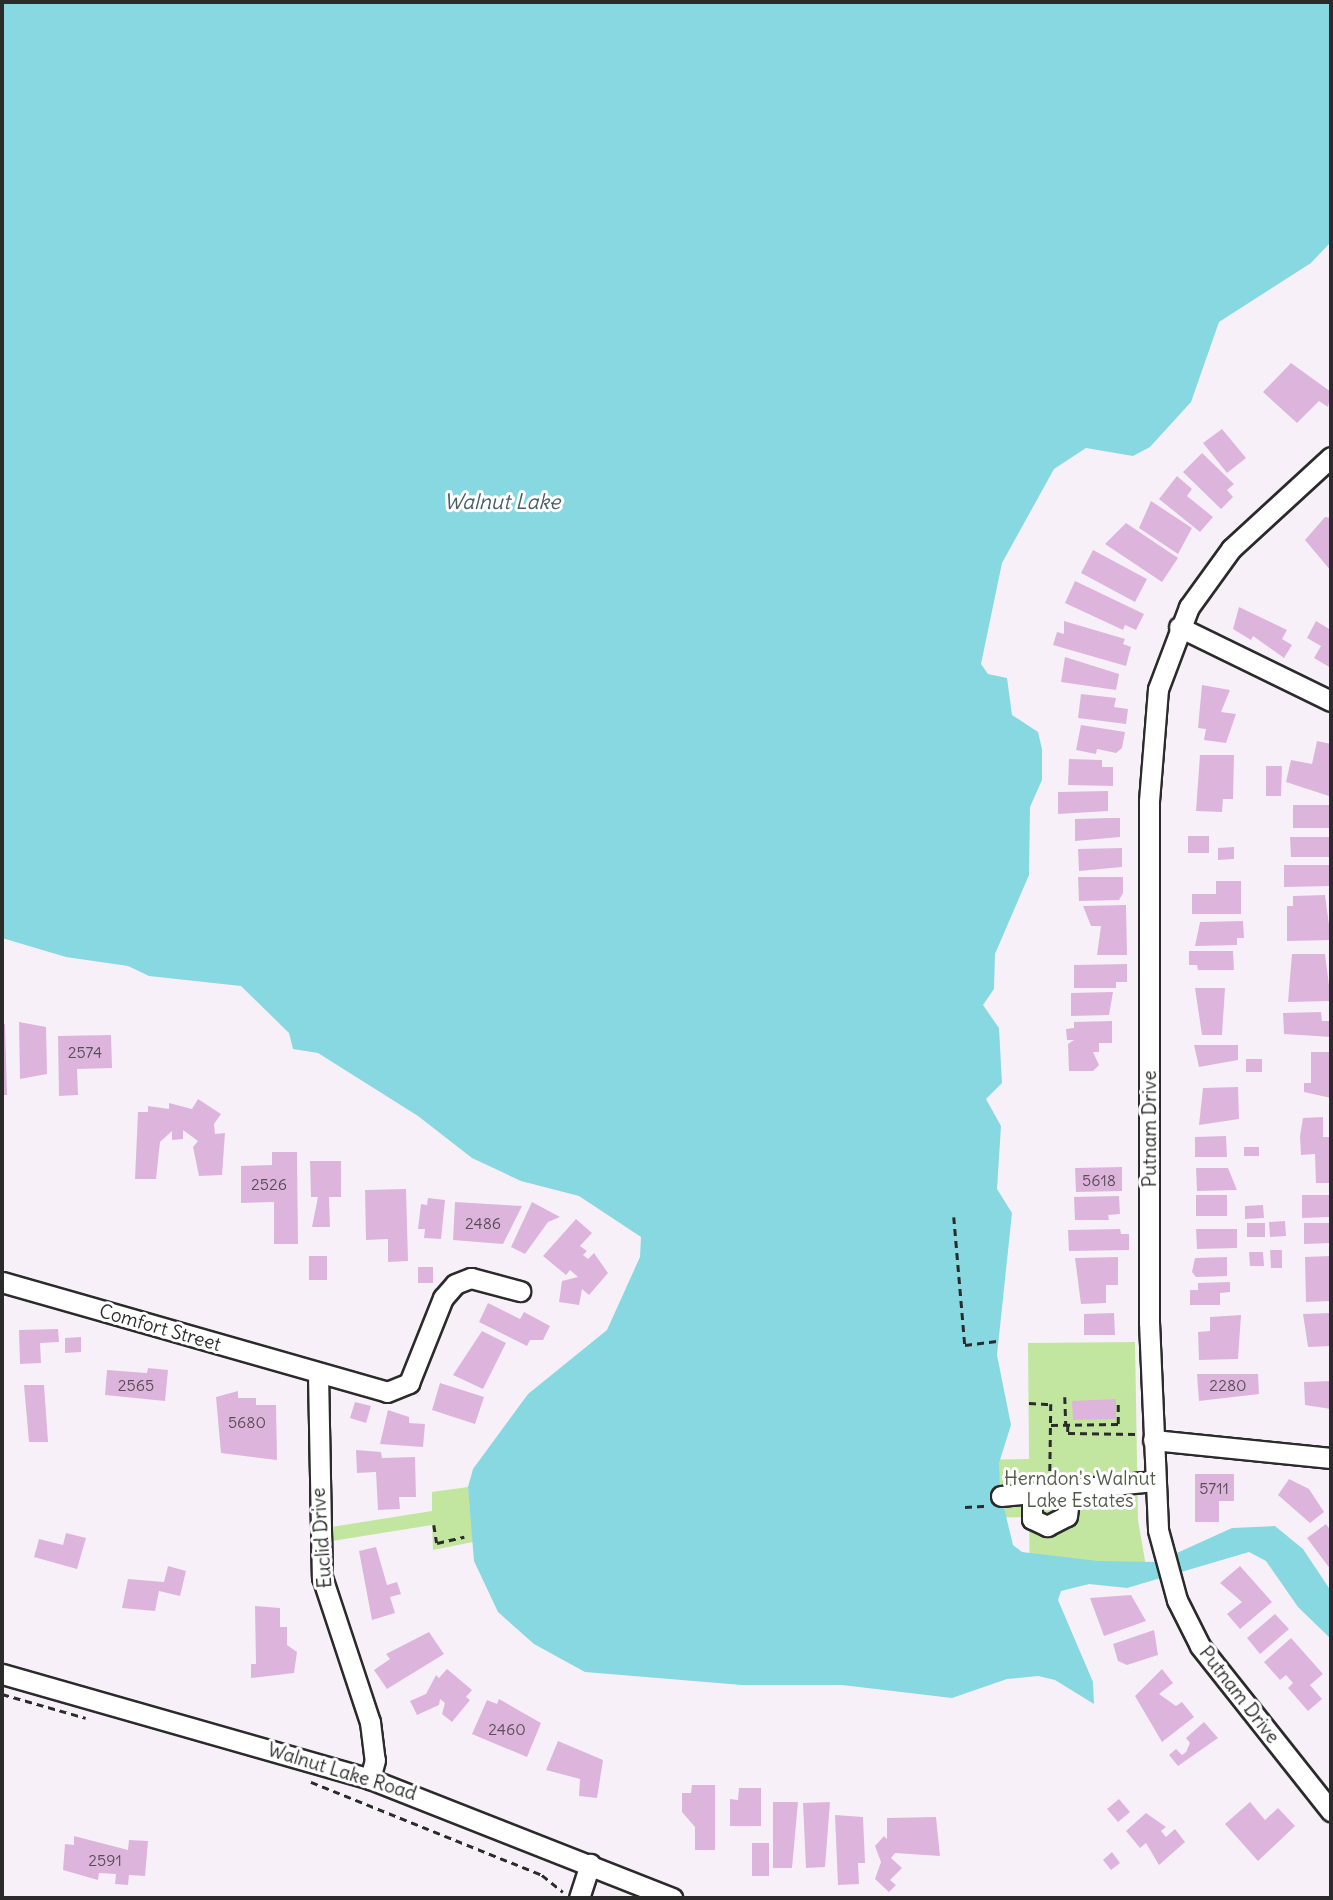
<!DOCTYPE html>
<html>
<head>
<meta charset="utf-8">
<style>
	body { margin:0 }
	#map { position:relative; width:1333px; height:1900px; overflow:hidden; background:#f8f0f8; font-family:Delius,sans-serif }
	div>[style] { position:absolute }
	.green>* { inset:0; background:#c2e6a0 }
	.water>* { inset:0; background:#87d8e1 }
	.building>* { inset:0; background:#ddb5dc }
	.path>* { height:2.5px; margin-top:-1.25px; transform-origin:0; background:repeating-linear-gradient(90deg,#2b2b2b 0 7px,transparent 0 12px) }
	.roads { filter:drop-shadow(2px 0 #2b2b2b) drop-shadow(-2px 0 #2b2b2b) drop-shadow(0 2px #2b2b2b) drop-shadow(0 -2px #2b2b2b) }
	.minor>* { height:19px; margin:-9.5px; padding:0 9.5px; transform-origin:9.5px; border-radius:9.5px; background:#fff }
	span { translate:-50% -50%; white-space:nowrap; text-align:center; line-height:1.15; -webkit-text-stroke:6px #fff; paint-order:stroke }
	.number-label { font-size:16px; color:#584e57 }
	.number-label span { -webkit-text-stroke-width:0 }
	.street-label { font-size:19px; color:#2b2b2b }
	.park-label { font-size:19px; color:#515a48 }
	.water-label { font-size:21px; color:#475f62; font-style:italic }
	.frame { position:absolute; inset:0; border:4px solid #2b2b2b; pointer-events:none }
</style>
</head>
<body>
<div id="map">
	<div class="green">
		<div style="clip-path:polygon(1135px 1342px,1138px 1520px,1147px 1572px,1030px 1596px,1029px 1517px,957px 1518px,957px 1460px,1029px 1459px,1028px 1343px)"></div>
		<div style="clip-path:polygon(468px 1487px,473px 1542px,433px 1550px,432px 1525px,326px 1542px,325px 1528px,432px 1511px,432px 1492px)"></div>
	</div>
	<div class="water">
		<div style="clip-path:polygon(2px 2px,1331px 2px,1331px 242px,1311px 263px,1219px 322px,1191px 402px,1150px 447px,1133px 456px,1086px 448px,1054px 469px,1002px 563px,981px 664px,988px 674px,1007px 678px,1012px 715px,1038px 732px,1042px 749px,1042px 780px,1030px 807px,1029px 875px,995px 954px,994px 989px,983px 1005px,999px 1028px,1002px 1083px,986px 1099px,1001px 1126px,997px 1189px,1012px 1213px,997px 1355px,1011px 1425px,999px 1463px,1000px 1491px,1013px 1545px,1022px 1552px,1098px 1561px,1157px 1562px,1232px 1528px,1275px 1526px,1303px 1549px,1331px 1591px,1331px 1639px,1298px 1607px,1266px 1561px,1249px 1552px,1127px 1588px,1089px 1584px,1061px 1591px,1058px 1600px,1093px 1682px,1094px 1704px,1055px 1680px,1038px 1676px,1007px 1679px,952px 1698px,842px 1685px,742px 1685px,585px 1672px,534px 1644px,498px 1612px,474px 1561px,468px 1487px,473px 1469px,528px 1394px,607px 1330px,640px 1257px,641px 1237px,579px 1196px,521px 1181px,472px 1158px,418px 1116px,318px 1053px,293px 1049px,289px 1033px,241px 986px,149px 976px,128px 966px,66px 957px,2px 938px)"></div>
	</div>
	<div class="building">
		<div style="clip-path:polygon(1291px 363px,1331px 392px,1328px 407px,1319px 401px,1297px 423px,1263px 392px)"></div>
		<div style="clip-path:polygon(1222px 429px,1246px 458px,1227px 473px,1203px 443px)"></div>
		<div style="clip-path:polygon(1202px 453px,1234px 484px,1227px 490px,1233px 497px,1221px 509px,1183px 472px)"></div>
		<div style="clip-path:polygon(1177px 476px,1192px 489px,1187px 496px,1213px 517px,1200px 532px,1159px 499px)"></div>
		<div style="clip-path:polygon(1151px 501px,1192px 528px,1178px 554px,1139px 528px)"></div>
		<div style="clip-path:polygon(1325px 517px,1331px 518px,1331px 571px,1305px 540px)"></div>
		<div style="clip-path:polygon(1126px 523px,1178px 558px,1162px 582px,1105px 544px)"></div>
		<div style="clip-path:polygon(1093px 550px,1147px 579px,1135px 602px,1081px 573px)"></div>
		<div style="clip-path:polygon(1075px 581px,1144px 614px,1136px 630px,1125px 625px,1123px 630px,1065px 603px)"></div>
		<div style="clip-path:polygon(1239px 607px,1287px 630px,1282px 639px,1292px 645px,1284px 658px,1253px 636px,1251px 640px,1233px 629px)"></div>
		<div style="clip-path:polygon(1064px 621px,1125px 639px,1123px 644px,1131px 647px,1126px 666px,1053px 645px,1057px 632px,1064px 634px)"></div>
		<div style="clip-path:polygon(1316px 621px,1331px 630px,1331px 668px,1314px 658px,1321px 646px,1307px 638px)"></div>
		<div style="clip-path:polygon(1065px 657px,1119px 674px,1116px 690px,1061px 682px)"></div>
		<div style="clip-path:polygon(1202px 685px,1230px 690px,1221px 712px,1236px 714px,1226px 743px,1204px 740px,1206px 729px,1198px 728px)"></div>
		<div style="clip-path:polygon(1081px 694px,1116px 698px,1114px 707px,1128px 709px,1126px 724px,1078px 718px)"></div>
		<div style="clip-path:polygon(1081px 725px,1125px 732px,1122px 748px,1116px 753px,1097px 749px,1096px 754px,1076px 750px)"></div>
		<div style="clip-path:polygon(1317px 741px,1331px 744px,1329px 796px,1286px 782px,1291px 760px,1312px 764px)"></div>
		<div style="clip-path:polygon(1200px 755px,1234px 755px,1233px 799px,1223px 799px,1222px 812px,1196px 811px)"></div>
		<div style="clip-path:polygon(1069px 759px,1102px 760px,1102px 767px,1113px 767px,1113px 786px,1068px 785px)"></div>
		<div style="clip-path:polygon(1266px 766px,1282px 766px,1281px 796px,1266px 796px)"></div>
		<div style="clip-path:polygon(1108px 791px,1108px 811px,1058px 814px,1058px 792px)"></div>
		<div style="clip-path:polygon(1293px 805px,1331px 805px,1331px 828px,1293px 828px)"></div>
		<div style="clip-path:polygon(1108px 818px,1120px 818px,1120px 837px,1075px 841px,1075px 819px)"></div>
		<div style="clip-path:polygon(1188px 836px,1209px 836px,1209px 853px,1188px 853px)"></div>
		<div style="clip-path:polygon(1290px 837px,1330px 837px,1330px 857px,1291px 857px)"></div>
		<div style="clip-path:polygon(1234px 847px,1234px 859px,1218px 860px,1218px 848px)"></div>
		<div style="clip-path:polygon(1122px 848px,1122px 867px,1079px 871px,1078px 849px)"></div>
		<div style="clip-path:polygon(1284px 865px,1331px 865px,1331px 886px,1284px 887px)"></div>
		<div style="clip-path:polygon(1078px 877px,1123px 877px,1123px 893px,1119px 900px,1079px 901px)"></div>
		<div style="clip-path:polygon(1216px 881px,1241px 881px,1241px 914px,1192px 914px,1192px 894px,1216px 894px)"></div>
		<div style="clip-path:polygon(1325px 895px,1331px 940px,1287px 941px,1287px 906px,1293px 906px,1293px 896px)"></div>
		<div style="clip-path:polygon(1126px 905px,1127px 955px,1097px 955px,1101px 926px,1091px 926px,1083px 906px)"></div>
		<div style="clip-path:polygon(1243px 921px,1244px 938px,1237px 938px,1237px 945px,1195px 946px,1200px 922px)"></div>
		<div style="clip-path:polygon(1189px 951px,1233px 951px,1234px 970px,1198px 970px,1197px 965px,1189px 965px)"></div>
		<div style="clip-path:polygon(1292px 954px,1325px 954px,1331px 1001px,1288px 1002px)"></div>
		<div style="clip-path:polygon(1127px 964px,1127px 982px,1116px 982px,1116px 988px,1074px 988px,1074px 965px)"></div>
		<div style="clip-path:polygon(1195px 988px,1225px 988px,1222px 1035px,1202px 1035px)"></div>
		<div style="clip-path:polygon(1113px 992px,1109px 1015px,1071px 1016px,1071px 993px)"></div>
		<div style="clip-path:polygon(1321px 1012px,1322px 1021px,1331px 1021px,1331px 1037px,1284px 1034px,1283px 1013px)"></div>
		<div style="clip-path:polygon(1112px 1021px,1112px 1043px,1099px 1043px,1099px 1052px,1093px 1052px,1099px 1065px,1093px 1071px,1069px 1071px,1068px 1044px,1074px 1040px,1067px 1040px,1066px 1029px,1074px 1028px,1074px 1022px)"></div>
		<div style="clip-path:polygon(19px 1022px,46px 1027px,47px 1074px,20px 1079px)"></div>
		<div style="clip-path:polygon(2px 1024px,5px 1024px,7px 1095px,2px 1095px)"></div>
		<div style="clip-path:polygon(111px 1035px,112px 1068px,77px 1069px,78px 1095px,59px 1096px,58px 1036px)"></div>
		<div style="clip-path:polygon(1194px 1045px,1238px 1045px,1238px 1060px,1199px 1067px)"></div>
		<div style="clip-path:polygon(1311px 1052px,1331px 1052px,1331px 1098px,1304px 1092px,1304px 1083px,1311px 1083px)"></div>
		<div style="clip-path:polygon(1246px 1059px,1262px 1059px,1262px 1072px,1246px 1072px)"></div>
		<div style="clip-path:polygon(1238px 1087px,1239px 1119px,1199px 1125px,1203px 1088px)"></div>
		<div style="clip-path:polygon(198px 1099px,221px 1114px,214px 1124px,215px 1134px,225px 1133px,222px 1175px,199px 1176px,193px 1147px,198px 1141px,183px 1130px,183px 1139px,172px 1140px,172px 1131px,160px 1142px,156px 1179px,135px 1179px,138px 1112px,148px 1112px,148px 1106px,169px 1109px,169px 1103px,192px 1109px)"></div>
		<div style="clip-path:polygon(1323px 1117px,1323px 1137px,1331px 1137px,1331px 1183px,1316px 1183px,1315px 1154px,1301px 1155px,1300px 1136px,1303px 1118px)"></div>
		<div style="clip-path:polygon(1226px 1136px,1227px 1157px,1195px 1157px,1195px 1137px)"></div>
		<div style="clip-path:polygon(1244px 1147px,1259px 1147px,1259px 1156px,1244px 1156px)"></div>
		<div style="clip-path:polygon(272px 1152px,297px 1152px,298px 1244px,274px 1244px,274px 1202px,241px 1203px,241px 1166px,272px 1165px)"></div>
		<div style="clip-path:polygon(310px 1161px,341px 1161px,341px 1197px,329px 1197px,330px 1227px,312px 1227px,318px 1197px,311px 1197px)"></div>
		<div style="clip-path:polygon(1122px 1167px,1122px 1191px,1076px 1192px,1075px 1168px)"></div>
		<div style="clip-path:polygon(1196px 1168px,1228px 1168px,1237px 1190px,1197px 1191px)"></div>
		<div style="clip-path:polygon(406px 1189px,408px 1261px,388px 1262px,388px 1239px,366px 1240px,365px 1190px)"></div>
		<div style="clip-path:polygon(1196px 1195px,1227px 1195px,1227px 1216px,1196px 1216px)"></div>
		<div style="clip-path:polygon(1302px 1195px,1331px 1195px,1329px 1217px,1302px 1218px)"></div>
		<div style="clip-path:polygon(1119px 1196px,1120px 1214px,1108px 1215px,1109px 1220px,1075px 1220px,1074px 1197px)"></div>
		<div style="clip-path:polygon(428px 1198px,445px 1200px,441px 1239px,424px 1238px,425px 1229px,418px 1229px,421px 1204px,427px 1205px)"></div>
		<div style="clip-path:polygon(455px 1202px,505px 1205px,522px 1206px,503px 1244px,453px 1240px)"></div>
		<div style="clip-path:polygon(532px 1202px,560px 1217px,548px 1222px,525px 1254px,511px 1247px)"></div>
		<div style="clip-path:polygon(1263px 1205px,1264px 1218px,1245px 1219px,1245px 1206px)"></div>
		<div style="clip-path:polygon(576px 1219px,592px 1233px,580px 1246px,587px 1251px,583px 1255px,588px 1259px,594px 1253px,608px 1273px,589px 1295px,582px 1289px,579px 1305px,559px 1302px,562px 1281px,578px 1277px,570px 1270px,566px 1275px,543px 1256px)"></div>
		<div style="clip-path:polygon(1285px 1221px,1286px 1236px,1270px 1237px,1269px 1222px)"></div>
		<div style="clip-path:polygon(1247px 1223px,1265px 1223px,1265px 1237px,1247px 1237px)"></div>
		<div style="clip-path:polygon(1304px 1223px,1331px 1223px,1331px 1243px,1304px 1244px)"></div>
		<div style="clip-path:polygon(1120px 1229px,1121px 1234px,1129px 1234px,1129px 1250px,1069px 1251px,1068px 1230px)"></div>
		<div style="clip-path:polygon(1196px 1229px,1237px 1229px,1237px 1248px,1197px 1249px)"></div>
		<div style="clip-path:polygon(1270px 1250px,1282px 1250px,1282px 1268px,1271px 1268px)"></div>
		<div style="clip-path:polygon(1249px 1252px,1263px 1252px,1264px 1266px,1250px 1266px)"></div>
		<div style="clip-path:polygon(309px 1256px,327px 1256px,327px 1280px,309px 1280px)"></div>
		<div style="clip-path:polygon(1331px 1256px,1331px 1301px,1306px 1302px,1305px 1257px)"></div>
		<div style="clip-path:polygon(1118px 1257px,1118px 1285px,1106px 1285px,1106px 1303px,1081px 1304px,1075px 1258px)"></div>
		<div style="clip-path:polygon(1227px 1257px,1227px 1276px,1196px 1277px,1192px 1272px,1195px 1258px)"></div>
		<div style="clip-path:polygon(418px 1267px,433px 1267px,433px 1283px,418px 1283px)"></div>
		<div style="clip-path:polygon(1230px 1282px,1230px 1292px,1220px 1293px,1220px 1305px,1190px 1305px,1190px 1290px,1198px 1290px,1198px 1283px)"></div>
		<div style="clip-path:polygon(488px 1303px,520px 1319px,524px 1312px,550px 1326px,543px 1340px,530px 1340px,527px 1346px,479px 1322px)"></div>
		<div style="clip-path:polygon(1114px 1313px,1115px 1335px,1084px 1335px,1084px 1314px)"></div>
		<div style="clip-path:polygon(1331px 1313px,1331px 1346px,1308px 1347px,1303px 1314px)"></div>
		<div style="clip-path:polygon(1241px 1315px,1238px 1359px,1199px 1360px,1198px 1332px,1210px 1331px,1210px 1317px)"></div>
		<div style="clip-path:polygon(58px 1329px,59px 1342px,40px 1343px,41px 1363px,20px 1364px,19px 1330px)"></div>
		<div style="clip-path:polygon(482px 1331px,506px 1343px,483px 1389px,453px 1375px)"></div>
		<div style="clip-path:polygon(81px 1337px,81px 1352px,65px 1353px,65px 1338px)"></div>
		<div style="clip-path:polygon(148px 1368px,168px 1370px,165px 1401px,105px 1395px,107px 1370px,147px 1373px)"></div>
		<div style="clip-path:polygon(1197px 1374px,1258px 1374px,1259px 1394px,1199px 1401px)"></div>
		<div style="clip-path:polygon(1331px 1381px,1331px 1409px,1305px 1405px,1304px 1382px)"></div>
		<div style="clip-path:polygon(440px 1383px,484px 1397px,475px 1424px,432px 1410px)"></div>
		<div style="clip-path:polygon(24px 1385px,44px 1385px,48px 1442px,29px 1442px)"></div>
		<div style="clip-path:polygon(238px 1391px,238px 1398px,256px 1398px,256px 1405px,276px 1405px,277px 1460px,221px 1453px,216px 1397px)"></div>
		<div style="clip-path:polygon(1116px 1399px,1116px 1419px,1073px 1420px,1072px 1401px)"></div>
		<div style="clip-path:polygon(355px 1402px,371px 1406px,366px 1423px,350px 1418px)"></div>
		<div style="clip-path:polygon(388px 1410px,409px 1417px,409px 1423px,425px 1424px,423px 1447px,380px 1444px)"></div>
		<div style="clip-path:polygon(356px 1450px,381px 1452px,382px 1458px,415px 1457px,416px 1497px,399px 1497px,400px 1509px,378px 1510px,376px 1472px,357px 1473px)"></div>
		<div style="clip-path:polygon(1195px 1474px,1234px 1474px,1234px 1501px,1219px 1501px,1219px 1522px,1195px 1522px)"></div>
		<div style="clip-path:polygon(1289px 1479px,1309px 1489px,1324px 1512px,1310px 1523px,1278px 1495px)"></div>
		<div style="clip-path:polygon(1326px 1524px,1331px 1531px,1331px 1570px,1307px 1538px)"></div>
		<div style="clip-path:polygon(66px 1533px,86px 1538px,77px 1569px,34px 1557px,39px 1539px,63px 1545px)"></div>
		<div style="clip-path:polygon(376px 1547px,387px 1585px,397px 1582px,401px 1594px,390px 1597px,395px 1613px,372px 1620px,359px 1551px)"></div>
		<div style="clip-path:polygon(168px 1566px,186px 1571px,180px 1596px,159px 1591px,155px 1611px,122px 1608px,128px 1579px,164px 1582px)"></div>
		<div style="clip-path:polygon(1240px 1566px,1272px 1602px,1240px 1629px,1227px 1614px,1242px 1602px,1220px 1583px)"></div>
		<div style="clip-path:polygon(1131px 1595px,1146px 1621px,1104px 1636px,1090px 1598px)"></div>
		<div style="clip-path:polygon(255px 1606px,280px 1608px,280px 1627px,287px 1627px,287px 1645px,297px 1652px,294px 1673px,251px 1678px,251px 1664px,256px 1664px)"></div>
		<div style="clip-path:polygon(1275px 1614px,1289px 1629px,1260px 1654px,1247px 1638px)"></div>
		<div style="clip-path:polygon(1154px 1630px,1158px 1655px,1127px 1665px,1118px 1661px,1113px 1644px)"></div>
		<div style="clip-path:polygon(429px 1632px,444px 1654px,387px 1689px,374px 1670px,390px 1659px,386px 1654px)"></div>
		<div style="clip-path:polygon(1291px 1638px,1323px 1674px,1310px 1685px,1322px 1699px,1308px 1711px,1288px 1688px,1293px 1683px,1286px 1675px,1280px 1680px,1264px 1662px)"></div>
		<div style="clip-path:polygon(447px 1669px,472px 1690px,466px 1697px,470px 1700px,452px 1722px,442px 1714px,445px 1703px,440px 1699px,439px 1705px,417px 1715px,410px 1701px,426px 1694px,436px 1675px,439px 1678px)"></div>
		<div style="clip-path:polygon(1162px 1669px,1173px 1683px,1159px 1694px,1176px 1706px,1182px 1702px,1194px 1717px,1162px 1742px,1135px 1696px)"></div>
		<div style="clip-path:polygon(499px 1699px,541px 1723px,527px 1757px,472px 1734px,487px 1700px,497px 1704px)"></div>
		<div style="clip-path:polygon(1204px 1722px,1218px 1738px,1178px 1766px,1169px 1755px,1176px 1749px,1182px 1755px,1186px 1752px,1190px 1743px,1186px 1738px)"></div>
		<div style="clip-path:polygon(558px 1741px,603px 1760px,597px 1798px,579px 1796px,580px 1779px,546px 1770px)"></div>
		<div style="clip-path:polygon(692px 1785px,715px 1785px,715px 1850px,695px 1850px,695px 1827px,682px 1812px,682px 1793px,691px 1793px)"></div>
		<div style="clip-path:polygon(739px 1788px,761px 1788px,761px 1826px,730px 1826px,730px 1799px,738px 1800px)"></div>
		<div style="clip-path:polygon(1119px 1799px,1130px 1812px,1118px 1822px,1107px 1809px)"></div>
		<div style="clip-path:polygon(773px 1802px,798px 1802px,792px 1868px,773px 1868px)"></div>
		<div style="clip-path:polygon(830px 1802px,825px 1867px,806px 1868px,803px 1803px)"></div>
		<div style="clip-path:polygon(1250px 1802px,1265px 1820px,1278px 1808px,1295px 1826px,1258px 1861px,1225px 1824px)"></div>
		<div style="clip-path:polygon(1146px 1813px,1166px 1827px,1161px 1831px,1166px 1837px,1175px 1829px,1185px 1842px,1159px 1865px,1146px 1843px,1140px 1848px,1126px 1831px)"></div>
		<div style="clip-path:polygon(835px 1815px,863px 1817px,865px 1863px,858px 1863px,859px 1884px,838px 1885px)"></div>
		<div style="clip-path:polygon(936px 1817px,940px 1856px,895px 1853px,891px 1858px,902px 1868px,890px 1880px,896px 1885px,889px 1892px,875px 1879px,881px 1862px,875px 1846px,884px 1836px,887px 1839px,887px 1818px)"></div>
		<div style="clip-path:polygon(74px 1836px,128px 1850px,129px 1840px,148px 1841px,145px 1876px,129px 1875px,128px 1885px,115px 1884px,116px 1874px,99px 1873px,98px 1880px,63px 1870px,65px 1844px,74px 1845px)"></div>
		<div style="clip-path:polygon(752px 1843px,769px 1843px,769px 1876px,752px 1876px)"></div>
		<div style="clip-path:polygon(1112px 1852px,1120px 1863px,1111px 1870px,1103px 1860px)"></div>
	</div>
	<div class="path">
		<div style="left:954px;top:1217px;width:128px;rotate:85.1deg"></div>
		<div style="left:965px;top:1345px;width:32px;rotate:-7deg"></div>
		<div style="left:1065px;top:1397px;width:28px;rotate:88deg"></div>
		<div style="left:1029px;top:1403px;width:22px;rotate:3deg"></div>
		<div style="left:1051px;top:1404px;width:69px;rotate:90.8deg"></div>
		<div style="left:1051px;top:1425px;width:67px;rotate:-0.9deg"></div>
		<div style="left:1118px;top:1424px;width:24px;rotate:-90deg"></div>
		<div style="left:1068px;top:1425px;width:8px;rotate:90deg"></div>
		<div style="left:1068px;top:1433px;width:68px;rotate:0.8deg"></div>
		<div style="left:965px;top:1507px;width:22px;rotate:-3deg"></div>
		<div style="left:434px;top:1525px;width:18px;rotate:81deg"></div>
		<div style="left:437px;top:1543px;width:28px;rotate:-13deg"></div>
		<div style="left:2px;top:1694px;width:87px;rotate:15.9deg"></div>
		<div style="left:311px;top:1782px;width:249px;rotate:21.9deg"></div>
		<div style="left:542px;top:1875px;width:27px;rotate:39deg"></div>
	</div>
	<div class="roads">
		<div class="minor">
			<div style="left:1331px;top:457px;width:136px;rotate:137.4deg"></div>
			<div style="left:1231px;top:549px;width:72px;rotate:125.9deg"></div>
			<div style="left:1189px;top:607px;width:88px;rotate:110.7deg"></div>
			<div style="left:1158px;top:689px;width:113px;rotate:94.6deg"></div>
			<div style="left:1149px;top:802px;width:520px;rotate:90deg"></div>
			<div style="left:1149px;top:1322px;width:208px;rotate:87.5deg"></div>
			<div style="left:1158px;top:1530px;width:73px;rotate:74.8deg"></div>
			<div style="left:1177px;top:1600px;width:51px;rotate:63.4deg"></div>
			<div style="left:1200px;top:1646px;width:211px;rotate:51.6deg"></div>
			<div style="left:1179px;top:627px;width:169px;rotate:26deg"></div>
			<div style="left:2px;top:1282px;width:400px;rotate:15.9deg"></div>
			<div style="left:387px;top:1392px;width:24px;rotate:-22deg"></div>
			<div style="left:409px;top:1383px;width:92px;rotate:-68.2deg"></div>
			<div style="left:443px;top:1298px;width:18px;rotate:-49deg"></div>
			<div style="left:455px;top:1284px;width:17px;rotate:-21deg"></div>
			<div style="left:471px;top:1278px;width:51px;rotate:14.9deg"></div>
			<div style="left:318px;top:1373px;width:204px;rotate:88.9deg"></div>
			<div style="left:322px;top:1577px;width:153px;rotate:71.7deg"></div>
			<div style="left:370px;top:1722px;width:38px;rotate:83deg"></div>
			<div style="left:375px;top:1760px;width:20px;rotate:105deg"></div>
			<div style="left:1153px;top:1440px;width:179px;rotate:5.8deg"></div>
			<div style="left:1032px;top:1495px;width:24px;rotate:90deg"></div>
			<div style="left:1032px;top:1519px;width:17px;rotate:25deg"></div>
			<div style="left:1047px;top:1526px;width:22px;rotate:-27deg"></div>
			<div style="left:1067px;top:1516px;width:24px;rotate:-83deg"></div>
			<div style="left:1001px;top:1496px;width:154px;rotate:-5.6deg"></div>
			<div style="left:2px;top:1674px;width:383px;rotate:15.9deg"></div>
			<div style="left:370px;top:1779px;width:325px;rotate:21.5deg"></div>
			<div style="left:579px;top:1898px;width:36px;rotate:-72deg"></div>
		</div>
	</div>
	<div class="number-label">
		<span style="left:85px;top:1052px">2574</span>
		<span style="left:1099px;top:1180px">5618</span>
		<span style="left:269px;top:1184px">2526</span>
		<span style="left:483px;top:1223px">2486</span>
		<span style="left:136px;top:1385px">2565</span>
		<span style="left:1228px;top:1385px">2280</span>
		<span style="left:247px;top:1422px">5680</span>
		<span style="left:1214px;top:1488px">5711</span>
		<span style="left:507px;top:1729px">2460</span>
		<span style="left:105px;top:1860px">2591</span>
	</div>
	<div class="street-label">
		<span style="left:1150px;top:1129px;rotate:-90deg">Putnam Drive</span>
		<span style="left:160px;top:1328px;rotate:16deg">Comfort Street</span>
		<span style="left:322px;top:1538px;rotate:-94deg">Euclid Drive</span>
		<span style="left:1239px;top:1695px;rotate:52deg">Putnam Drive</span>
		<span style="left:342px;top:1772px;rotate:17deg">Walnut Lake Road</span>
	</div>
	<div class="park-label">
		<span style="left:1080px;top:1490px">Herndon's Walnut<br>Lake Estates</span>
	</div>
	<div class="water-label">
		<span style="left:502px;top:502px">Walnut Lake</span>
	</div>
	<div class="frame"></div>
</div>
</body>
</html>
